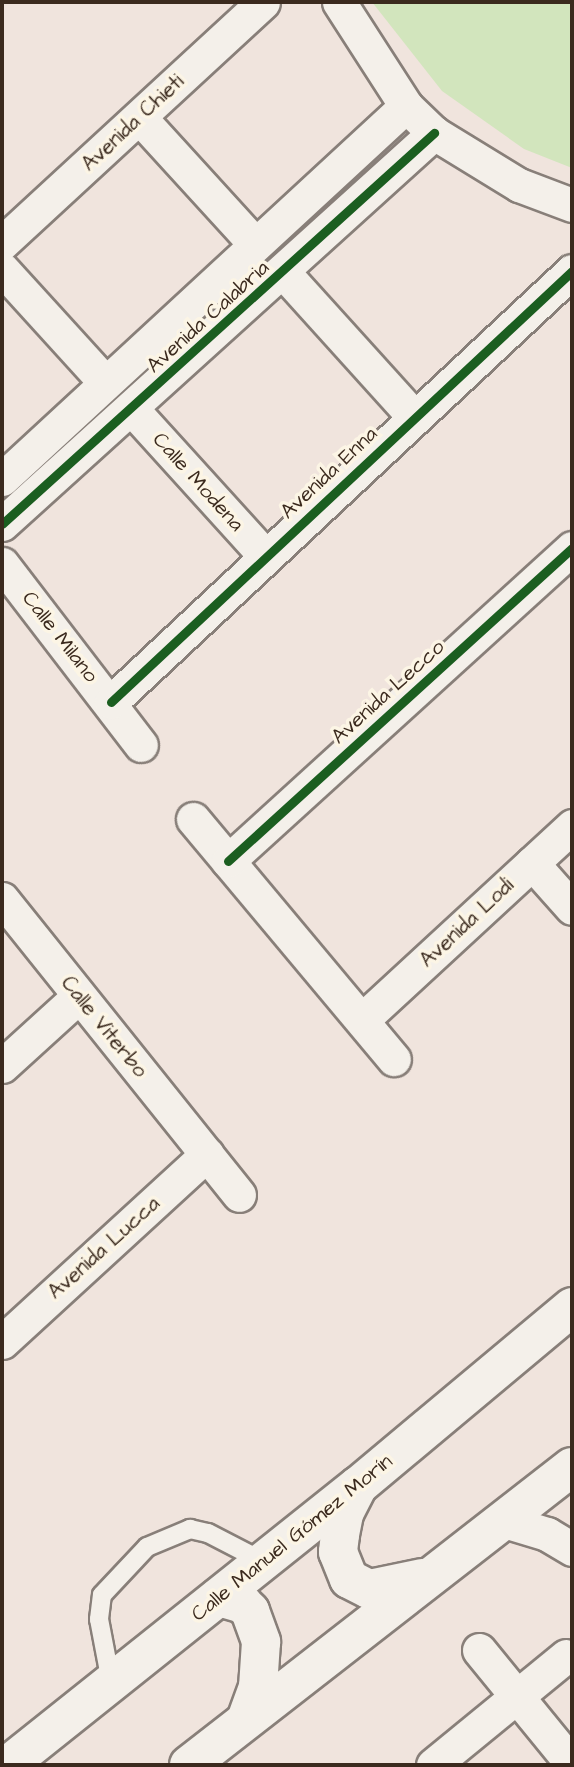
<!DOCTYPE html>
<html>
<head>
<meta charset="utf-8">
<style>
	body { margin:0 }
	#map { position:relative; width:574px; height:1767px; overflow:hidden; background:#f0e4dd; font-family:"Architects Daughter",sans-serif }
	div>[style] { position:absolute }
	.green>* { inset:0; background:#d2e5bd }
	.roads { filter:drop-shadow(2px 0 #887f79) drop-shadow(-2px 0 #887f79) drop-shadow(0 2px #887f79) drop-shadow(0 -2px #887f79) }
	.service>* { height:18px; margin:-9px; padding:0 9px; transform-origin:9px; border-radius:9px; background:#f4f0ea }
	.minor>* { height:33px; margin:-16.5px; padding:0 16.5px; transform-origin:16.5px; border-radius:16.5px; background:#f4f0ea }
	.primary>* { height:38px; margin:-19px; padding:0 19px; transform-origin:19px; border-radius:19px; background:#f4f0ea }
	.cycleway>* { height:9px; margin:-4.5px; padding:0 4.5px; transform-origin:4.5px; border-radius:4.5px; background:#1b5e20 }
	span { translate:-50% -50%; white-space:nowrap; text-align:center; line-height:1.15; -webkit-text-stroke:7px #fcf5e5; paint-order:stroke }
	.street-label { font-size:21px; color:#3b2a1e }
	.frame { position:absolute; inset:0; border:4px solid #3b2a1e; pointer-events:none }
</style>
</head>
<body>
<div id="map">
	<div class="green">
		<div style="clip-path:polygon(372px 2px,572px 2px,572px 168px,524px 149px,442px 91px)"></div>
	</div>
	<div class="roads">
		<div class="service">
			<div style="left:111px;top:1682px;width:64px;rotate:-100.8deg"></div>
			<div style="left:99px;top:1619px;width:24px;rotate:-83deg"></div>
			<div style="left:102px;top:1595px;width:66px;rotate:-46.8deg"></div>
			<div style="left:147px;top:1547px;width:47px;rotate:-22.7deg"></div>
			<div style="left:190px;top:1529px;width:18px;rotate:13deg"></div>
			<div style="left:208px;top:1533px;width:61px;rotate:27.4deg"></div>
		</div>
		<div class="minor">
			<div style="left:339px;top:2px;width:124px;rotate:57.2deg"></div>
			<div style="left:406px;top:106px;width:39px;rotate:44deg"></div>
			<div style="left:434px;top:133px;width:100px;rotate:31.5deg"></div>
			<div style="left:519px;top:185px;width:57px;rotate:20.7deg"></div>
			<div style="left:140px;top:118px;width:171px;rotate:47.6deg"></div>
			<div style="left:2px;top:243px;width:355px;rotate:-42.7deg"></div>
			<div style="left:2px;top:269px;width:153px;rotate:47.7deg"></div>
			<div style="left:284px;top:273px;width:195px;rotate:47.9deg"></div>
			<div style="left:131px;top:408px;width:200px;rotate:47.8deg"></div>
			<div style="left:2px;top:479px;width:550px;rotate:-42.72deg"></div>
			<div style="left:2px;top:524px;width:583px;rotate:-42.15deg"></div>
			<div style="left:2px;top:564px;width:228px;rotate:52.5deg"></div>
			<div style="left:111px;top:702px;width:631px;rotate:-43.07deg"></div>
			<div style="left:193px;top:819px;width:313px;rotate:50.1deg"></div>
			<div style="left:228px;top:861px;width:465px;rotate:-42.3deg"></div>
			<div style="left:532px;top:863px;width:60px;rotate:48.4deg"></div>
			<div style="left:2px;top:899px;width:379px;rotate:51.3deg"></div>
			<div style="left:362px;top:1020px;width:286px;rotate:-42.7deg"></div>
			<div style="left:2px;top:1066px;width:104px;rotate:-42.3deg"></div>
			<div style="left:2px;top:1342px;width:278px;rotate:-42.5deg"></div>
			<div style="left:504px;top:1521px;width:45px;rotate:16.8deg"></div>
			<div style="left:547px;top:1534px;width:29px;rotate:31deg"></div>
			<div style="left:479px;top:1650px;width:147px;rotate:50.8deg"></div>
			<div style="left:433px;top:1765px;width:172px;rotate:-39.3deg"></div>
		</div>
		<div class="primary">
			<div style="left:358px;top:1486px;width:31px;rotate:117deg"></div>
			<div style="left:344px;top:1514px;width:21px;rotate:101deg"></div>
			<div style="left:340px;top:1535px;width:17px;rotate:97deg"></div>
			<div style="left:338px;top:1552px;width:29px;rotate:68deg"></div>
			<div style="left:349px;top:1579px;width:22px;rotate:27deg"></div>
			<div style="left:369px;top:1589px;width:54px;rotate:-11.7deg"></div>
			<div style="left:219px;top:1597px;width:25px;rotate:16deg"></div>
			<div style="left:243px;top:1604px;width:10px;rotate:45deg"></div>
			<div style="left:250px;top:1611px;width:33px;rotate:70deg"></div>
			<div style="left:261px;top:1642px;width:45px;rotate:93.8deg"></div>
			<div style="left:258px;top:1687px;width:33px;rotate:110deg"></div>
			<div style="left:8px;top:1765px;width:448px;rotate:-38.6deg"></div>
			<div style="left:358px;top:1486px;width:279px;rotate:-39.9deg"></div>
			<div style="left:189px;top:1765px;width:485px;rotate:-37.9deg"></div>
		</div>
	</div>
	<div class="cycleway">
		<div style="left:2px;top:524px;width:583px;rotate:-42.15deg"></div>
		<div style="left:111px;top:702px;width:631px;rotate:-43.07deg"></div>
		<div style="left:228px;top:861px;width:465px;rotate:-42.3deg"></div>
	</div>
	<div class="street-label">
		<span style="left:133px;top:123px;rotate:-43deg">Avenida Chieti</span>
		<span style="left:208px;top:317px;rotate:-42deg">Avenida Calabria</span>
		<span style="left:329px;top:473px;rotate:-43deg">Avenida Enna</span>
		<span style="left:198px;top:482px;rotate:48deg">Calle Modena</span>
		<span style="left:60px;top:637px;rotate:52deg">Calle Milano</span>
		<span style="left:388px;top:692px;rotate:-42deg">Avenida Lecco</span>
		<span style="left:467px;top:923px;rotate:-43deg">Avenida Lodi</span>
		<span style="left:104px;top:1027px;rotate:51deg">Calle Viterbo</span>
		<span style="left:104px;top:1248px;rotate:-42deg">Avenida Lucca</span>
		<span style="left:292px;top:1538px;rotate:-39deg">Calle Manuel Gómez Morín</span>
	</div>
	<div class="frame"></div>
</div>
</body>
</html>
